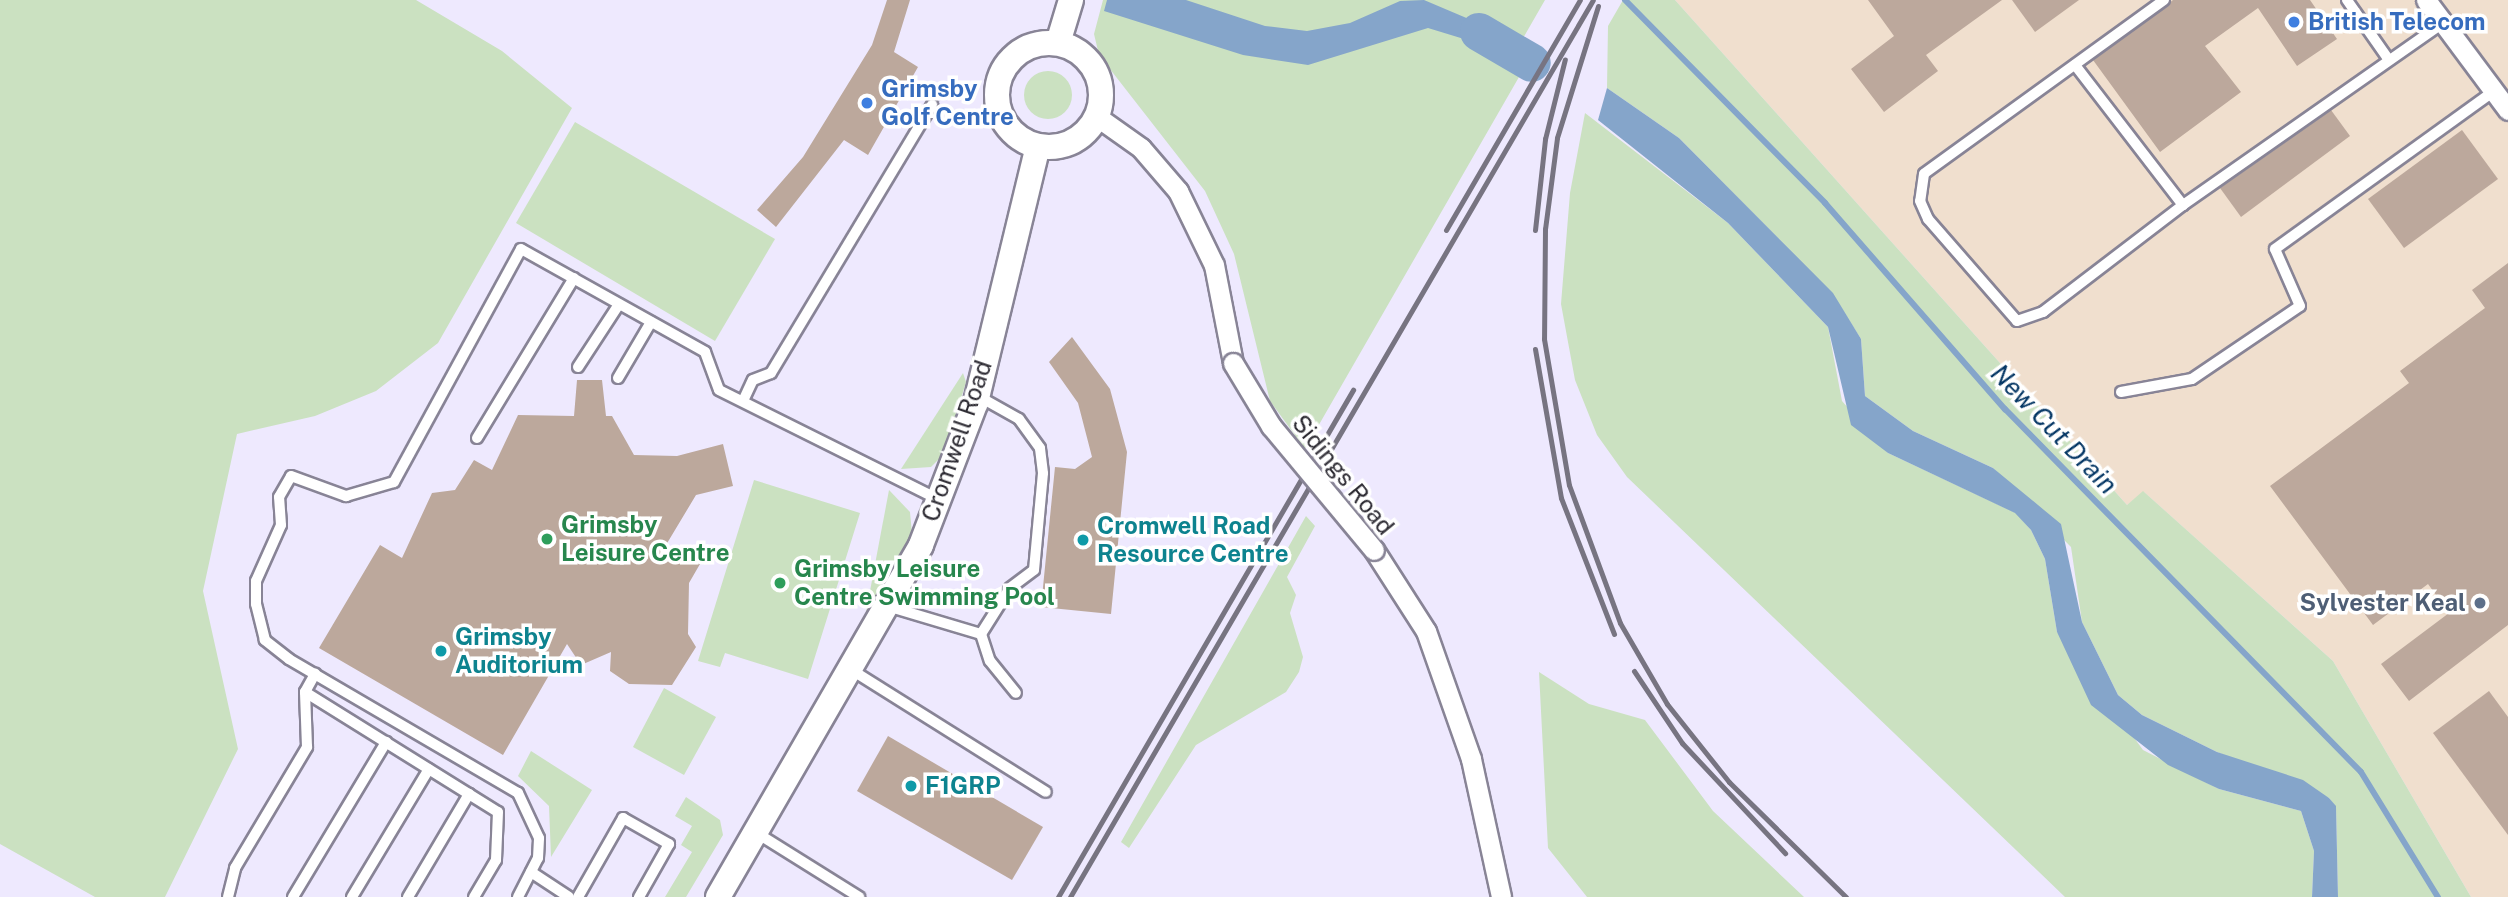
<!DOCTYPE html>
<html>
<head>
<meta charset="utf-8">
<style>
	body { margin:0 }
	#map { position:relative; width:2508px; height:897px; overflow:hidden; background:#eee9fe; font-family:"Public Sans",sans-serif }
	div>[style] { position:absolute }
	.industrial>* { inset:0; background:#f0dfce }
	.green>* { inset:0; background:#cbe1c1 }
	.round { border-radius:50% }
	.water>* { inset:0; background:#85a5ca }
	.stream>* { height:6px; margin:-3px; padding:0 3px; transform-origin:3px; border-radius:3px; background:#85a5ca }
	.river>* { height:38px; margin:-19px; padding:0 19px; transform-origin:19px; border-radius:19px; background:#85a5ca }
	.building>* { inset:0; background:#bca89c }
	.roads { filter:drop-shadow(2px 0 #888496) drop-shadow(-2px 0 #888496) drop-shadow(0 2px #888496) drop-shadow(0 -2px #888496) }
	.service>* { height:10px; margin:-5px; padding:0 5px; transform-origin:5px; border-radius:5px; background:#fff }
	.minor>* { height:19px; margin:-9.5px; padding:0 9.5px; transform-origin:9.5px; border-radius:9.5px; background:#fff }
	.tertiary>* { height:24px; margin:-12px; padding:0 12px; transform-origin:12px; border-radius:12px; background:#fff }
	.tertiary>.ring { margin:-12px; padding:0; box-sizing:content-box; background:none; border:24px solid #fff; border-radius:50% }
	.rail>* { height:5px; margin:-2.5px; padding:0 2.5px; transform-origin:2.5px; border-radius:2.5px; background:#777481 }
	.bridges { filter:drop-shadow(2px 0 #888496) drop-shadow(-2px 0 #888496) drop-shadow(0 2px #888496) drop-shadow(0 -2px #888496) }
	.minor-bridge>* { height:19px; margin:-9.5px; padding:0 9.5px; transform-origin:9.5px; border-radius:9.5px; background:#fff }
	.dots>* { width:19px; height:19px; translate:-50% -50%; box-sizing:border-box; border:4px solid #fff; border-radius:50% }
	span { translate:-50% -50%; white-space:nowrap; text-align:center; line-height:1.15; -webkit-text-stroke:7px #fff; paint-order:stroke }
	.shop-label { font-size:24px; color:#366cbe; font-weight:700 }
	.left { translate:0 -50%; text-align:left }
	.street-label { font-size:24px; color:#2c2a32 }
	.leisure-label { font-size:24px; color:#27864d; font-weight:700 }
	.culture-label { font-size:24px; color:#0d838f; font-weight:700 }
	.service-label { font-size:24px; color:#4e5e75; font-weight:700 }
	.right { translate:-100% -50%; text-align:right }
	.water-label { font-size:26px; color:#043664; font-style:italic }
</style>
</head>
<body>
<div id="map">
	<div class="industrial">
		<div style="clip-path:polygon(1675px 0,2508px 0,2508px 897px,2471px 897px,2333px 661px,2144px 492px,2127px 505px)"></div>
	</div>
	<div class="green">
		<div style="clip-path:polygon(0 0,416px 0,502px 51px,572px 108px,438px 343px,376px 391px,315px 416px,237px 434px,203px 591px,238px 749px,165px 897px,95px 897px,0 844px)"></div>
		<div style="clip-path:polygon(1103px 0,1545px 0,1522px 40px,1534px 47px,1519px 77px,1305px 449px,1270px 401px,1234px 254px,1205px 191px,1099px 55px,1094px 34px)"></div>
		<div style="clip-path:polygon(1623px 0,1675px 0,2127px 505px,2143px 491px,2333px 661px,2471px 897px,2338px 897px,2336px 807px,2329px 798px,2217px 752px,2142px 715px,2118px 695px,2082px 622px,2071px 547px,1993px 468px,1913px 431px,1865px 396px,1861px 339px,1832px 293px,1679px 138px,1607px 88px,1608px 26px)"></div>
		<div class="round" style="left:1024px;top:71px;width:48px;height:48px"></div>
		<div style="clip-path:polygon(1585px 113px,1728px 223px,1828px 327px,1842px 401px,1888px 453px,2016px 513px,2031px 530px,2045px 559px,2057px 632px,2143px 750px,2219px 789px,2301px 811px,2314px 851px,2312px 897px,2065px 897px,1627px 477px,1597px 435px,1575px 380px,1561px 304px,1570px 193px)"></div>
		<div style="clip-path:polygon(575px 122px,775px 239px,715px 341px,516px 223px)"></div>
		<div style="clip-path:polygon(963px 373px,966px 382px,945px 453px,931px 467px,901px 469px)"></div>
		<div style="clip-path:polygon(754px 480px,860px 513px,808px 679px,725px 653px,720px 667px,698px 661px)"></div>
		<div style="clip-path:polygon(889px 490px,910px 512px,912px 534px,863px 628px)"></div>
		<div style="clip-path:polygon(1306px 516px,1315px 526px,1287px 577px,1296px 595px,1290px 613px,1303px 657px,1299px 672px,1286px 692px,1196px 745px,1129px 848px,1121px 842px)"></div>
		<div style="clip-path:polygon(1539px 672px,1589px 704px,1645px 720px,1713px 811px,1804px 897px,1587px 897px,1548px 848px)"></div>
		<div style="clip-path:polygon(664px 688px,716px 717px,684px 775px,633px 747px)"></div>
		<div style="clip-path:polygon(531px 751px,592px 790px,551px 857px,549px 806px,518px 776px)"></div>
		<div style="clip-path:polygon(686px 797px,720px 820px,723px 835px,686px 897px,665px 897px,692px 852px,681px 845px,692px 826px,675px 816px)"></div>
	</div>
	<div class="water">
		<div style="clip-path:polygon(1107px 0,1186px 0,1265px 26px,1307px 31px,1350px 23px,1400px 1px,1424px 0,1530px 45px,1515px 74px,1464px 39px,1428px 28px,1308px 65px,1243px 55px,1104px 11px)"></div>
		<div style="clip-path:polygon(1607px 88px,1679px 138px,1833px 293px,1861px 339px,1865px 396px,1913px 431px,1993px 468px,2061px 524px,2082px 622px,2118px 695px,2142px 715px,2217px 752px,2303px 780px,2329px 798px,2336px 806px,2338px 897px,2312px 897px,2314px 851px,2301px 811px,2219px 789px,2168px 765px,2091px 705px,2057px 632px,2045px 559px,2031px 530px,2015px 513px,1888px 453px,1851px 425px,1828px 327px,1728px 223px,1598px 120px)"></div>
	</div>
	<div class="stream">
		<div style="left:1625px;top:0;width:285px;rotate:45.4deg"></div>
		<div style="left:1825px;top:203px;width:274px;rotate:48.9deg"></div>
		<div style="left:2005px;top:409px;width:508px;rotate:45.56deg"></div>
		<div style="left:2361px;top:772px;width:147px;rotate:58.4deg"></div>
	</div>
	<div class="river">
		<div style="left:1479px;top:32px;width:61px;rotate:30.3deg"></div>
	</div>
	<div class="building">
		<div style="clip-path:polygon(887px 0,910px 0,894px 52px,918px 67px,868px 155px,844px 140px,776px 227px,757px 210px,803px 157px,872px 45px)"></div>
		<div style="clip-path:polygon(1868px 0,2002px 0,1926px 55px,1938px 71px,1884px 112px,1851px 69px,1894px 36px)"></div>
		<div style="clip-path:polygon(2012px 0,2079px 0,2035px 32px)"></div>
		<div style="clip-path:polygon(2173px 0,2310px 0,2337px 39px,2297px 66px,2258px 8px,2205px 46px,2241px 92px,2160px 152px,2093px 60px)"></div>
		<div style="clip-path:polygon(2331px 110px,2350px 136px,2241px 217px,2220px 188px)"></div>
		<div style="clip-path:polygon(2462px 130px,2498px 179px,2404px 248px,2368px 199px)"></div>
		<div style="clip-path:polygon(2508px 263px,2508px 625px,2409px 701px,2381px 664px,2449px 613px,2428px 584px,2373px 625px,2270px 486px,2409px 383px,2400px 371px,2485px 308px,2472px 290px)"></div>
		<div style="clip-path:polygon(1072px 337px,1110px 389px,1127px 452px,1111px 614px,1041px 607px,1055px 467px,1075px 469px,1092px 457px,1078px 403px,1049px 362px)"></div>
		<div style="clip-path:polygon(577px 380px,602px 380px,606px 416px,612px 416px,634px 455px,677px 456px,723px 444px,733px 486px,696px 495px,663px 550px,711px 545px,689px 583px,688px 634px,696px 647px,672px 685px,629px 684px,610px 671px,611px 652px,581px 665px,567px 644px,503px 755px,319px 648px,380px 545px,402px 558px,432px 493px,455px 490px,474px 460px,492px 470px,518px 415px,574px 416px)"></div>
		<div style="clip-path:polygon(2489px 691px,2508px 717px,2508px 835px,2433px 733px)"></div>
		<div style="clip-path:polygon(888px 736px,1043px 827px,1012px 880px,857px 791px)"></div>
	</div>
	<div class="roads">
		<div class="service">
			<div style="left:2164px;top:0;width:296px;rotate:144.1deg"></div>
			<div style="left:1924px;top:174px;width:27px;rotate:98deg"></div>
			<div style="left:1920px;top:201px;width:20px;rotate:66deg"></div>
			<div style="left:1928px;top:219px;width:135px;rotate:48.9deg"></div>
			<div style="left:2017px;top:321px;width:28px;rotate:-19deg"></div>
			<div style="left:2043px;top:312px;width:176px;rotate:-37.4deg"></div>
			<div style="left:2183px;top:205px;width:317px;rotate:-35deg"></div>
			<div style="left:2347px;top:0;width:73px;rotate:55deg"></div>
			<div style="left:2075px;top:65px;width:177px;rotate:52.4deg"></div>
			<div style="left:578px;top:367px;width:75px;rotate:-56.9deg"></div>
			<div style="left:618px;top:378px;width:65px;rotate:-59.5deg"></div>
			<div style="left:2121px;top:392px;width:72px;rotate:-10.4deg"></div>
			<div style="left:2192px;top:379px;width:130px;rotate:-34.1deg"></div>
			<div style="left:2300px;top:306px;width:62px;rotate:-113.7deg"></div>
			<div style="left:2275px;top:249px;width:270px;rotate:-35.8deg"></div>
			<div style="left:743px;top:401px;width:23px;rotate:-65deg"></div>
			<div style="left:753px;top:380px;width:19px;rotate:-21deg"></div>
			<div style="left:771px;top:373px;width:313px;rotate:-59deg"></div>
			<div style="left:477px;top:438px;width:187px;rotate:-58.8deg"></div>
			<div style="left:887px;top:606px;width:98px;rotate:16.6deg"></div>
			<div style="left:981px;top:634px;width:54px;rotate:-57.8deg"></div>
			<div style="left:1010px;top:588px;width:30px;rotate:-37deg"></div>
			<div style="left:1034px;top:570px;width:97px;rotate:-84.7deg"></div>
			<div style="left:1043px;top:473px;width:25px;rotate:-97deg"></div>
			<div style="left:1040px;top:448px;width:36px;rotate:-126deg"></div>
			<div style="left:1019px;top:419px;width:47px;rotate:-150.7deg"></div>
			<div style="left:981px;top:634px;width:28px;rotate:72deg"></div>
			<div style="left:990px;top:661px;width:41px;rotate:50.9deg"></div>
			<div style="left:850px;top:669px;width:231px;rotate:32.1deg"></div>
			<div style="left:305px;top:692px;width:227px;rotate:31.9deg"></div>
			<div style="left:498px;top:812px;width:48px;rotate:92.4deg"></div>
			<div style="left:496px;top:860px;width:43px;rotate:120.7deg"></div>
			<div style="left:755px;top:832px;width:123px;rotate:32deg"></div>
			<div style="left:531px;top:872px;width:45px;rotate:33.3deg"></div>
			<div style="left:228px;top:897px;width:30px;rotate:-76deg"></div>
			<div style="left:235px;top:868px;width:141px;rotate:-59.2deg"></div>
			<div style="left:307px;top:747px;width:55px;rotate:-92.1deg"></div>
			<div style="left:305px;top:692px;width:21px;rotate:-61deg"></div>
			<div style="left:293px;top:897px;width:181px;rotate:-59deg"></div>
			<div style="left:352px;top:897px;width:149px;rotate:-59deg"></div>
			<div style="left:408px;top:897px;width:120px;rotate:-59.4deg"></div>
			<div style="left:518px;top:897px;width:44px;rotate:-62.9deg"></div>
			<div style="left:538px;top:858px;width:20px;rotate:-87deg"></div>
			<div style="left:539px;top:838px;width:50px;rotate:-115deg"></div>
			<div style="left:518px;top:793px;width:265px;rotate:-149.7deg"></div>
			<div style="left:289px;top:659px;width:31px;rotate:-142deg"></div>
			<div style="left:265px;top:640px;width:37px;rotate:-104deg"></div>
			<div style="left:256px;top:604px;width:23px;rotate:-90deg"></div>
			<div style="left:256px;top:581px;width:61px;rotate:-65.9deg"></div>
			<div style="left:281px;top:525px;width:28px;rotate:-94deg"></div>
			<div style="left:279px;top:497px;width:24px;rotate:-60deg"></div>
			<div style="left:291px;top:476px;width:59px;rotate:20deg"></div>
			<div style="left:346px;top:496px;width:50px;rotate:-16.3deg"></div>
			<div style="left:394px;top:482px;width:265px;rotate:-61.4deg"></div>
			<div style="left:521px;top:249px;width:211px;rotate:29.2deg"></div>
			<div style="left:705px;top:352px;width:40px;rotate:69.8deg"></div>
			<div style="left:719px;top:390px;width:245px;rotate:26.5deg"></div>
			<div style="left:578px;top:897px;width:91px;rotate:-60.3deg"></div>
			<div style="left:623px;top:818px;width:53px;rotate:29.5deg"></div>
			<div style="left:669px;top:844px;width:61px;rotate:119.5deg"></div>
		</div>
		<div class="minor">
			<div style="left:2426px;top:0;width:137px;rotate:53.3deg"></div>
			<div style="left:1096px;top:116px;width:55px;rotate:35.4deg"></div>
			<div style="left:1141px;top:148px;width:57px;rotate:49.3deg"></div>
			<div style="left:1178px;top:191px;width:82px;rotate:64.1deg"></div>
			<div style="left:1214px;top:265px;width:100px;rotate:79deg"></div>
			<div style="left:1374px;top:550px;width:96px;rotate:57.3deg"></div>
			<div style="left:1426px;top:631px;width:136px;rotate:70.6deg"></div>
			<div style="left:1471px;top:759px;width:141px;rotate:77.7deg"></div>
		</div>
		<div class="tertiary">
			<div style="left:1058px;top:43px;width:45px;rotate:-73.2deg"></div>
			<div class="ring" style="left:997px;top:43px;width:80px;height:80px"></div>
			<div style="left:718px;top:897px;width:406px;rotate:-60deg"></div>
			<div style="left:921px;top:545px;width:153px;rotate:-69deg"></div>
			<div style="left:976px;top:402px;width:263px;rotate:-76.4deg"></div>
		</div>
	</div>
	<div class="rail">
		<div style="left:1598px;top:6px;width:138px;rotate:107.3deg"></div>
		<div style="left:1557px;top:138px;width:92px;rotate:97.5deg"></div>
		<div style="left:1545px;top:229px;width:110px;rotate:90.5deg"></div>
		<div style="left:1544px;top:339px;width:148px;rotate:80.3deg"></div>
		<div style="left:1569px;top:485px;width:147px;rotate:69.7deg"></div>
		<div style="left:1620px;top:623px;width:94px;rotate:59.9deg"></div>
		<div style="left:1667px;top:704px;width:100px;rotate:51.5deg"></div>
		<div style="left:1729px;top:782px;width:164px;rotate:44.5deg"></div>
		<div style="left:1446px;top:230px;width:266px;rotate:-59.8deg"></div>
		<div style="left:1535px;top:230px;width:92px;rotate:-83.7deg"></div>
		<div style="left:1545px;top:139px;width:82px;rotate:-76deg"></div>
		<div style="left:1535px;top:349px;width:151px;rotate:80.1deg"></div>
		<div style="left:1561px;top:498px;width:146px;rotate:68.7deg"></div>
		<div style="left:1634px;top:671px;width:87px;rotate:56.3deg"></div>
		<div style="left:1682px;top:743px;width:151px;rotate:46.9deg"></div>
		<div style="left:1058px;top:897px;width:587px;rotate:-59.81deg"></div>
		<div style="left:1070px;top:897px;width:1038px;rotate:-59.76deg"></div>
	</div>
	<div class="bridges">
		<div class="minor-bridge">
			<div style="left:1233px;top:363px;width:74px;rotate:58.9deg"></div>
			<div style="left:1271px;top:426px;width:161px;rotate:50.3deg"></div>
		</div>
	</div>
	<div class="dots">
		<div style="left:2294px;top:22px;background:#3f7fe0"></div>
		<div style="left:867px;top:103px;background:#3f7fe0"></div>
		<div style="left:547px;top:539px;background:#2e9e5b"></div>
		<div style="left:1083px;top:540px;background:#0f9aa8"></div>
		<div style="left:780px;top:583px;background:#2e9e5b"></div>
		<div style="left:2480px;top:603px;background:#5c6f8a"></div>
		<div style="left:441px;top:651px;background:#0f9aa8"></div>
		<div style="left:911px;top:786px;background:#0f9aa8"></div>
	</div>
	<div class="shop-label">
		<span class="left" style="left:2308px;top:22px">British Telecom</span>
		<span class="left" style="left:881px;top:103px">Grimsby<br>Golf Centre</span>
	</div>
	<div class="street-label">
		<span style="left:957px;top:441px;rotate:-71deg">Cromwell Road</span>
		<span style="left:1343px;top:475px;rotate:51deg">Sidings Road</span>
	</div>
	<div class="leisure-label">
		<span class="left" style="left:561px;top:539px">Grimsby<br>Leisure Centre</span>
		<span class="left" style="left:794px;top:583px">Grimsby Leisure<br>Centre Swimming Pool</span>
	</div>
	<div class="culture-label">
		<span class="left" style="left:1097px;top:540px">Cromwell Road<br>Resource Centre</span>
		<span class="left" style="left:455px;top:651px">Grimsby<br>Auditorium</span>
		<span class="left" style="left:925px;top:786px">F1GRP</span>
	</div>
	<div class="service-label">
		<span class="right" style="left:2466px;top:603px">Sylvester Keal</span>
	</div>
	<div class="water-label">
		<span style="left:2054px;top:429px;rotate:46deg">New Cut Drain</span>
	</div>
</div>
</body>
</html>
